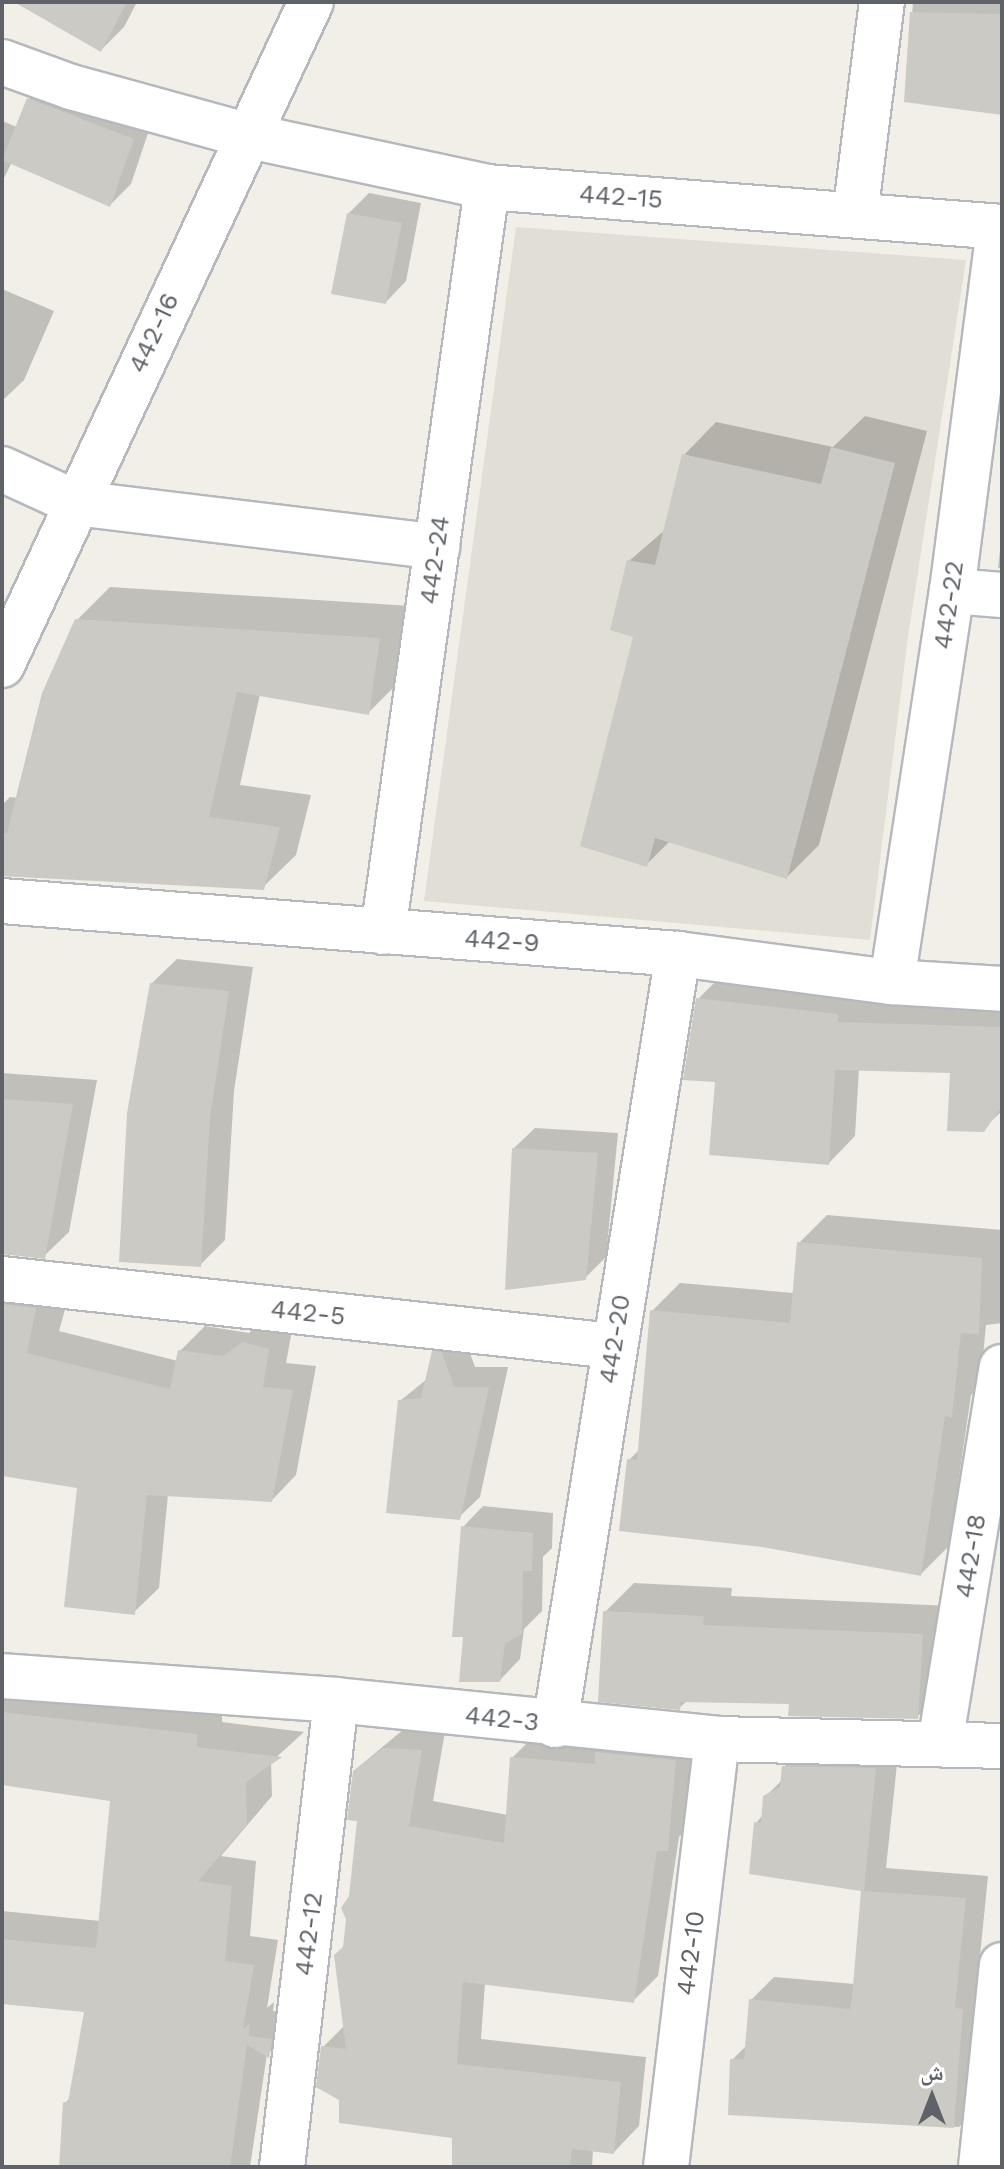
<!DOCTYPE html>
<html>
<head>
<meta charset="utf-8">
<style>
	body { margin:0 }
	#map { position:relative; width:1004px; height:2169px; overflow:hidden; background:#f1efe8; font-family:"Work Sans","Noto Naskh Arabic",sans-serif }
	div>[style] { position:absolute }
	.education>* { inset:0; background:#e1ded6 }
	.shadow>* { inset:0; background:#0003 }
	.building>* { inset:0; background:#cccac5 }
	.roads { filter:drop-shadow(2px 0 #b5b8bc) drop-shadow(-2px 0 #b5b8bc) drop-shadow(0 2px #b5b8bc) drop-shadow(0 -2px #b5b8bc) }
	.minor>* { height:44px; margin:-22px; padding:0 22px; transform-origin:22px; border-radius:22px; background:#fff }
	span { translate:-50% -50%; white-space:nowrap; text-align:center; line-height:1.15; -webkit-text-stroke:7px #fff; paint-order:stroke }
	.street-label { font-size:26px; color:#5f6368 }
	.frame { position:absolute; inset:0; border:4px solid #5f6368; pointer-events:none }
	.north { position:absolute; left:892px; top:2057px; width:80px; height:80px; -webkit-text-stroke:6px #fff; paint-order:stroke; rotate:0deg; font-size:22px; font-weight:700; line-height:32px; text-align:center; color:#5f6368 }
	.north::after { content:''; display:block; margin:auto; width:28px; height:36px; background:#5f6368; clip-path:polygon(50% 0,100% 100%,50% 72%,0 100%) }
</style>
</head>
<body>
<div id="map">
	<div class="education">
		<div style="clip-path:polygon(516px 227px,966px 260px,908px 637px,870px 940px,424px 901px)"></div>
	</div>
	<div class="shadow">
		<div style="clip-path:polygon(17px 2px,137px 2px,124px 27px,101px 50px)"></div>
		<div style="clip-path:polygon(913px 2px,1002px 2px,1002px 113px,906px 101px)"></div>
		<div style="clip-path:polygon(50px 78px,153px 118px,131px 184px,110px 205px,12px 162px,2px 182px,2px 121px,17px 127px,29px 99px)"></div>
		<div style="clip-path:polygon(369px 193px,421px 203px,406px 281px,386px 302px,348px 214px)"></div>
		<div style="clip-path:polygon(2px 289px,54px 311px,24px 380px,2px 401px)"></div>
		<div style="clip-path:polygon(865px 416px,927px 431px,819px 845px,787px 877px,670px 841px,647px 864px,629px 561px,666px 529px,684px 455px,716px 422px,833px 447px)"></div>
		<div style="clip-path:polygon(1002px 533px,1002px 568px,998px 568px)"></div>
		<div style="clip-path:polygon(110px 587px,411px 606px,401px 680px,369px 712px,260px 694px,240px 785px,311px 795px,296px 855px,263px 887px,2px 876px,2px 805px,10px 797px,18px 798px,77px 620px)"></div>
		<div style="clip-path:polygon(177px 959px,253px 967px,234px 1091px,225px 1240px,200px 1265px,151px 984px)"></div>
		<div style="clip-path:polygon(724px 973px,1002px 1000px,1002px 1111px,983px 1129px,952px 1071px,859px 1069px,855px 1136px,829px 1163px,718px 1080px,698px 999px)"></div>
		<div style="clip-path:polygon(2px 1073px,97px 1080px,69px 1232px,44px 1256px,3px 1254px,12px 1276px,68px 1299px,59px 1331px,178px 1361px,180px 1351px,205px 1326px,249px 1333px,269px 1318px,293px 1325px,286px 1363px,316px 1366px,296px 1475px,272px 1500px,168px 1494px,159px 1588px,134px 1612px,79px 1486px,2px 1474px)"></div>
		<div style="clip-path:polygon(535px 1128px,618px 1133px,606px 1257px,585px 1278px,514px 1148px)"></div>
		<div style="clip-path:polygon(827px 1215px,1002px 1230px,1002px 1323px,986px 1325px,980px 1387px,971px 1395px,949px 1546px,921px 1574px,629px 1460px,640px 1449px,652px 1311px,680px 1283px,794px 1293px,799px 1243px)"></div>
		<div style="clip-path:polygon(455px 1331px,462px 1332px,475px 1367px,508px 1367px,480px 1497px,459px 1517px,400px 1401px,427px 1379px,434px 1352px)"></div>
		<div style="clip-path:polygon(483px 1506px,553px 1513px,552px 1548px,543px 1557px,542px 1611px,524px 1629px,520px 1659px,500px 1680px,465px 1635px,463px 1527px)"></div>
		<div style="clip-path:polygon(634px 1583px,732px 1588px,731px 1596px,951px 1606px,946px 1688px,917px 1717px,791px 1702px,688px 1700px,679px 1708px,605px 1612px)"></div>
		<div style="clip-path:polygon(2px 1685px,222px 1709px,222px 1722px,304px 1732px,271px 1762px,272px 1796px,221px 1856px,256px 1861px,250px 1936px,278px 1940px,267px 2008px,274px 2002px,273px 2011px,296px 2014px,294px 2031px,267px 2054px,250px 2167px,61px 2167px,65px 2103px,71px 2097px,87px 2010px,2px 2002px,2px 1911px,100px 1921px,112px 1800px,2px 1783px)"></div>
		<div style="clip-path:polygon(410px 1724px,446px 1726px,433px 1801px,508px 1815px,512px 1758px,537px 1733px,700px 1735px,692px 1824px,679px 1837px,658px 1976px,633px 2001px,485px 1983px,481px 2039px,646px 2057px,639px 2126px,614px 2152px,593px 2150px,592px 2167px,454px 2167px,454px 2137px,341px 2099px,323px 2047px,345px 2025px,345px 1946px,359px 1819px,356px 1769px)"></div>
		<div style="clip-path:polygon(808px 1743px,899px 1745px,886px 1868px,988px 1876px,977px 1986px,994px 1988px,982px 2103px,959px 2127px,730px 2113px,732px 2060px,747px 2045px,751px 2000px,774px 1977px,855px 1984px,863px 1889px,756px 1823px,763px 1815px,765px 1797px,783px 1779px,784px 1767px)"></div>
	</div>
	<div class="building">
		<div style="clip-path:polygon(14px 2px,127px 2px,101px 52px)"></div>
		<div style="clip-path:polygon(910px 12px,1002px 14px,1002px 115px,904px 102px)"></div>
		<div style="clip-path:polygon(27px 98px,134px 139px,110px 207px,2px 160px)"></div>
		<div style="clip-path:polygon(347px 213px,402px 223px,386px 304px,331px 294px)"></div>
		<div style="clip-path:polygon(831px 447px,895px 463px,787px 879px,655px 838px,647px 867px,580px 846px,633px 637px,610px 630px,627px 560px,655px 565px,682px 454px,821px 484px)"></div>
		<div style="clip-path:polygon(75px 619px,380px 638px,369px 715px,237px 692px,209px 817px,280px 827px,264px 890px,2px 876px,2px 833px,7px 833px,42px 693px)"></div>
		<div style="clip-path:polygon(150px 983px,229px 991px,210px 1118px,201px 1267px,119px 1262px,127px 1113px)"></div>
		<div style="clip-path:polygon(696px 998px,838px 1014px,838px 1022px,1002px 1027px,1002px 1106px,984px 1132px,947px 1131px,950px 1073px,835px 1070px,829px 1165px,709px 1155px,715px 1082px,683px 1080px)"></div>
		<div style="clip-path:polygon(2px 1099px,73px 1104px,45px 1259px,2px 1254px)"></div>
		<div style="clip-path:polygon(512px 1148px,598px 1153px,586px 1280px,505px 1290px)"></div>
		<div style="clip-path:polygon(797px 1242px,982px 1258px,979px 1334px,961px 1333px,952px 1417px,945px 1416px,921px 1576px,762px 1547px,619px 1531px,627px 1459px,637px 1460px,650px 1310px,790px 1323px)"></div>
		<div style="clip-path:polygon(2px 1304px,36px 1308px,27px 1353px,170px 1389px,178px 1350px,223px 1356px,243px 1342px,269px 1349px,263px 1387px,293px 1390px,272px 1502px,147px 1495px,135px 1615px,64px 1607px,77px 1488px,2px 1476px)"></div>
		<div style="clip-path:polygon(432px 1351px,442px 1352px,454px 1387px,489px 1387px,460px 1520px,386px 1513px,398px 1400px,421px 1398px)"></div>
		<div style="clip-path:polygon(461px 1526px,533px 1533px,532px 1571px,523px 1571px,522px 1634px,505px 1643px,500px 1682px,459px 1682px,463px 1637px,452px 1637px)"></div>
		<div style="clip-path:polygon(603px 1611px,704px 1616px,703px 1625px,923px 1634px,918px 1719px,788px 1716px,789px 1704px,681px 1702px,680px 1710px,598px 1702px)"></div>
		<div style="clip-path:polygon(2px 1712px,197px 1734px,197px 1747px,282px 1757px,246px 1782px,247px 1824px,198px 1881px,232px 1886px,225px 1961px,254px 1965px,243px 2029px,250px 2024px,249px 2036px,272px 2039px,269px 2058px,247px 2045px,230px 2167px,59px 2167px,63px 2102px,68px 2102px,84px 2012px,2px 2004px,2px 1939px,96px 1948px,110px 1801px,2px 1785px)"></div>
		<div style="clip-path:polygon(383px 1748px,422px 1750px,409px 1826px,504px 1843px,510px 1757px,595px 1764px,595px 1752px,676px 1760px,668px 1851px,657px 1851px,634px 2003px,463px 1982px,457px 2064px,621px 2082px,614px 2154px,572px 2149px,570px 2167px,452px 2167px,452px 2138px,339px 2123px,339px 2100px,316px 2087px,321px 2046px,346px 2049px,334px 1955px,343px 1947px,346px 1919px,341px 1908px,349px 1896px,357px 1821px,347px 1820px,353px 1771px)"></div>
		<div style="clip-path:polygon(782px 1766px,876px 1768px,864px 1891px,966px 1898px,955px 2008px,963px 2009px,954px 2128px,728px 2115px,730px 2059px,744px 2059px,749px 1999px,850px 2009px,852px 1998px,861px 1891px,749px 1874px,754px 1822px,761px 1823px,763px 1796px,780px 1787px)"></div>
	</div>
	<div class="roads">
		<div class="minor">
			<div style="left:2px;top:62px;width:73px;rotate:19.9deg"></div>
			<div style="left:71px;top:87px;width:180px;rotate:15.4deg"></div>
			<div style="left:245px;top:135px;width:248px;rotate:12.1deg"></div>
			<div style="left:487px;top:187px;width:517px;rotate:4.44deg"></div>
			<div style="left:855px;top:215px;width:215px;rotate:-82.8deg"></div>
			<div style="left:2px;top:469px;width:81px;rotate:24.7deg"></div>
			<div style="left:76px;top:503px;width:364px;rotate:6.9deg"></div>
			<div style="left:952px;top:591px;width:50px;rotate:4.6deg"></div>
			<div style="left:2px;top:665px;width:731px;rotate:-65.01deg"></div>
			<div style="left:2px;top:901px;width:678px;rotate:4.48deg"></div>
			<div style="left:678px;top:954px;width:216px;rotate:7.5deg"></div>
			<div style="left:892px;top:982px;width:110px;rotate:3.6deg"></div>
			<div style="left:383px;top:932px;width:752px;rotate:-82.05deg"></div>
			<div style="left:892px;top:982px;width:396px;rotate:-81.3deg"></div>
			<div style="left:952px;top:591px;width:367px;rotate:-82.6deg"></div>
			<div style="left:2px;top:1279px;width:615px;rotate:6.26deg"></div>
			<div style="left:2px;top:1676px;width:335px;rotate:4.1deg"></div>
			<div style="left:336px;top:1700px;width:383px;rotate:5.8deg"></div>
			<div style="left:717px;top:1739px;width:285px;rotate:1.4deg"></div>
			<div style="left:555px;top:1725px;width:781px;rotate:-80.94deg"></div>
			<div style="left:940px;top:1744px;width:382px;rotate:-80.7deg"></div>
			<div style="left:282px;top:2167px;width:470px;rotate:-83.4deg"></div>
			<div style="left:666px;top:2167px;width:431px;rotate:-83.2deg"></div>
			<div style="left:981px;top:2167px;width:203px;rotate:-84.1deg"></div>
		</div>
	</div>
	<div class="street-label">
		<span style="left:621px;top:197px;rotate:4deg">442-15</span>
		<span style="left:154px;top:333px;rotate:-65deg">442-16</span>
		<span style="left:435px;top:560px;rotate:-82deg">442-24</span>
		<span style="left:949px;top:605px;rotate:-82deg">442-22</span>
		<span style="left:502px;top:941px;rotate:4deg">442-9</span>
		<span style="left:308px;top:1313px;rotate:6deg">442-5</span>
		<span style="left:615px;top:1339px;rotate:-81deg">442-20</span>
		<span style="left:971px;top:1556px;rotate:-81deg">442-18</span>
		<span style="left:502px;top:1719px;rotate:6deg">442-3</span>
		<span style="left:309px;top:1934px;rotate:-83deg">442-12</span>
		<span style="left:691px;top:1953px;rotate:-83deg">442-10</span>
	</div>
	<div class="frame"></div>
	<div class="north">ش</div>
</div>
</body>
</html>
